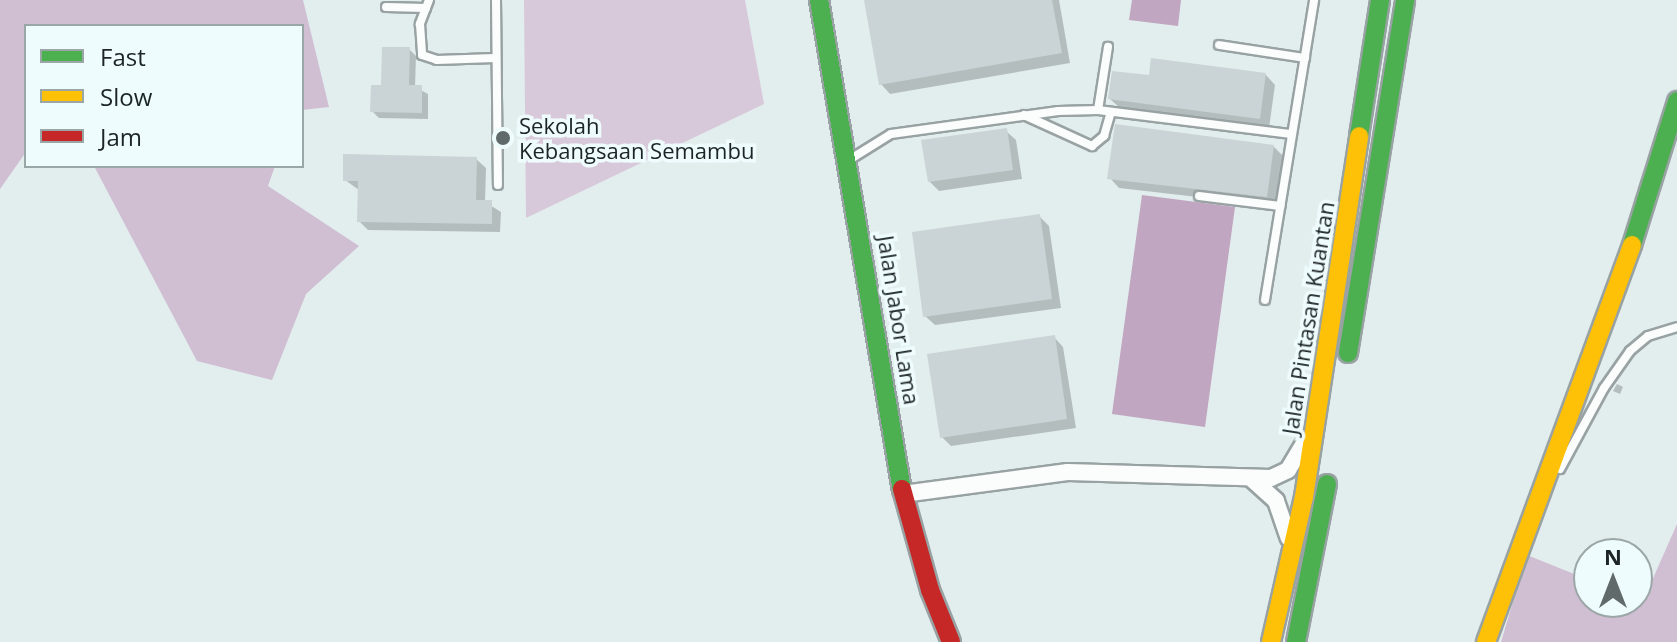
<!DOCTYPE html>
<html>
<head>
<meta charset="utf-8">
<style>
	body { margin:0 }
	#map { position:relative; width:1677px; height:642px; overflow:hidden; background:#e2edee; font-family:"Open Sans",sans-serif }
	div>[style] { position:absolute }
	.green>* { inset:0; background:#d8c9da }
	.forest>* { inset:0; background:#d0bed2 }
	.water>* { inset:0; background:#c0a6c0 }
	.shadow>* { inset:0; background:#0003 }
	.building>* { inset:0; background:#cad3d5 }
	.roads { filter:drop-shadow(2px 0 #99a2a3) drop-shadow(-2px 0 #99a2a3) drop-shadow(0 2px #99a2a3) drop-shadow(0 -2px #99a2a3) }
	.lane>* { height:8px; margin:-4px; padding:0 4px; transform-origin:4px; border-radius:4px; background:#fbfcfc }
	.street>* { height:16px; margin:-8px; padding:0 8px; transform-origin:8px; border-radius:8px; background:#fbfcfc }
	.fast>* { height:18px; margin:-9px; padding:0 9px; transform-origin:9px; border-radius:9px; background:#4caf50 }
	.slow>* { height:18px; margin:-9px; padding:0 9px; transform-origin:9px; border-radius:9px; background:#ffc107 }
	.jam>* { height:18px; margin:-9px; padding:0 9px; transform-origin:9px; border-radius:9px; background:#c62828 }
	.dots>* { width:22px; height:22px; translate:-50% -50%; box-sizing:border-box; border:4px solid #effcfe; border-radius:50% }
	span { translate:-50% -50%; white-space:nowrap; text-align:center; line-height:1.15; -webkit-text-stroke:7px #effcfe; paint-order:stroke }
	.poi-label { font-size:22px; color:#1c2425 }
	.left { translate:0 -50%; text-align:left }
	.street-label { font-size:22px; color:#1c2425 }
	.legend { position:absolute; left:24px; top:24px; width:280px; height:144px; box-sizing:border-box; background:#effcfe; border:2px solid #9ba6a7; margin:0; padding:10px 14px; list-style:none; font-size:24px; color:#1c2425 }
	.legend li { display:flex; align-items:center; gap:16px; height:40px }
	.legend b { width:40px; border:2px solid #9ba6a7 }
	.north { position:absolute; left:1573px; top:538px; width:80px; height:80px; box-sizing:border-box; background:#effcfe; border:2px solid #9ba6a7; border-radius:50%; rotate:0deg; font-size:22px; font-weight:700; line-height:32px; text-align:center; color:#1c2425 }
	.north::after { content:''; display:block; margin:auto; width:28px; height:36px; background:#616a6b; clip-path:polygon(50% 0,100% 100%,50% 72%,0 100%) }
</style>
</head>
<body>
<div id="map">
	<div class="green">
		<div style="clip-path:polygon(524px 0,745px 0,764px 104px,526px 218px)"></div>
	</div>
	<div class="forest">
		<div style="clip-path:polygon(0 0,303px 0,329px 107px,302px 110px,302px 26px,26px 26px,26px 152px,0 189px)"></div>
		<div style="clip-path:polygon(94px 166px,275px 166px,268px 186px,359px 246px,306px 294px,272px 380px,197px 361px)"></div>
		<div style="clip-path:polygon(1677px 524px,1677px 642px,1501px 642px,1527px 555px,1589px 580px,1589px 602px,1637px 602px,1643px 601px)"></div>
	</div>
	<div class="water">
		<div style="clip-path:polygon(1132px 0,1181px 0,1178px 26px,1129px 20px)"></div>
		<div style="clip-path:polygon(1142px 195px,1235px 207px,1205px 427px,1112px 414px)"></div>
	</div>
	<div class="shadow">
		<div style="clip-path:polygon(866px 0,1059px 0,1070px 63px,890px 94px,881px 84px)"></div>
		<div style="clip-path:polygon(409px 49px,416px 56px,415px 87px,428px 94px,428px 119px,379px 118px,372px 111px)"></div>
		<div style="clip-path:polygon(1266px 75px,1275px 85px,1269px 128px,1120px 108px,1110px 99px)"></div>
		<div style="clip-path:polygon(1006px 131px,1016px 140px,1022px 179px,939px 191px,929px 181px)"></div>
		<div style="clip-path:polygon(1273px 146px,1283px 156px,1276px 206px,1119px 188px,1110px 178px)"></div>
		<div style="clip-path:polygon(476px 159px,486px 168px,485px 202px,501px 212px,500px 232px,368px 230px,359px 221px,359px 190px,345px 180px)"></div>
		<div style="clip-path:polygon(1039px 216px,1049px 226px,1061px 308px,935px 325px,925px 316px)"></div>
		<div style="clip-path:polygon(1054px 337px,1063px 347px,1076px 428px,951px 446px,942px 437px)"></div>
		<div style="clip-path:polygon(1617px 384px,1623px 387px,1620px 394px,1613px 391px)"></div>
	</div>
	<div class="building">
		<div style="clip-path:polygon(864px 0,1052px 0,1062px 53px,879px 85px)"></div>
		<div style="clip-path:polygon(382px 47px,410px 47px,409px 85px,422px 85px,422px 113px,370px 112px,371px 85px,381px 85px)"></div>
		<div style="clip-path:polygon(1151px 58px,1266px 73px,1260px 119px,1108px 99px,1112px 71px,1149px 75px)"></div>
		<div style="clip-path:polygon(1115px 124px,1274px 145px,1267px 197px,1107px 179px)"></div>
		<div style="clip-path:polygon(1007px 128px,1013px 170px,928px 182px,921px 140px)"></div>
		<div style="clip-path:polygon(343px 154px,477px 157px,476px 200px,492px 200px,492px 224px,357px 222px,358px 181px,343px 181px)"></div>
		<div style="clip-path:polygon(1040px 214px,1052px 299px,923px 317px,912px 232px)"></div>
		<div style="clip-path:polygon(1055px 335px,1067px 419px,940px 438px,927px 354px)"></div>
	</div>
	<div class="roads">
		<div class="lane">
			<div style="left:429px;top:0;width:26px;rotate:111deg"></div>
			<div style="left:420px;top:24px;width:31px;rotate:86deg"></div>
			<div style="left:422px;top:55px;width:16px;rotate:18deg"></div>
			<div style="left:437px;top:60px;width:58px;rotate:-2deg"></div>
			<div style="left:496px;top:0;width:185px;rotate:89.4deg"></div>
			<div style="left:386px;top:7px;width:40px;rotate:1.4deg"></div>
			<div style="left:1219px;top:45px;width:87px;rotate:8.6deg"></div>
			<div style="left:1098px;top:110px;width:64px;rotate:-81deg"></div>
			<div style="left:1024px;top:115px;width:75px;rotate:24.5deg"></div>
			<div style="left:1092px;top:146px;width:16px;rotate:-40deg"></div>
			<div style="left:1104px;top:136px;width:25px;rotate:-74deg"></div>
			<div style="left:849px;top:160px;width:49px;rotate:-31.8deg"></div>
			<div style="left:891px;top:134px;width:169px;rotate:-7.8deg"></div>
			<div style="left:1058px;top:111px;width:40px;rotate:-1.4deg"></div>
			<div style="left:1098px;top:110px;width:195px;rotate:7.1deg"></div>
			<div style="left:1199px;top:196px;width:82px;rotate:7deg"></div>
			<div style="left:1265px;top:300px;width:304px;rotate:-80.7deg"></div>
			<div style="left:1560px;top:469px;width:92px;rotate:-61.5deg"></div>
			<div style="left:1604px;top:388px;width:45px;rotate:-54.9deg"></div>
			<div style="left:1630px;top:351px;width:23px;rotate:-40deg"></div>
			<div style="left:1648px;top:336px;width:30px;rotate:-17deg"></div>
		</div>
		<div class="street">
			<div style="left:1253px;top:480px;width:31px;rotate:42deg"></div>
			<div style="left:1276px;top:501px;width:39px;rotate:71deg"></div>
			<div style="left:903px;top:494px;width:166px;rotate:-7.6deg"></div>
			<div style="left:1068px;top:472px;width:203px;rotate:1.7deg"></div>
			<div style="left:1271px;top:478px;width:19px;rotate:-25deg"></div>
			<div style="left:1288px;top:470px;width:29px;rotate:-59deg"></div>
		</div>
		<div class="fast">
			<div style="left:819px;top:0;width:496px;rotate:80.4deg"></div>
			<div style="left:1359px;top:136px;width:138px;rotate:-81.2deg"></div>
			<div style="left:1632px;top:245px;width:151px;rotate:-72.6deg"></div>
			<div style="left:1348px;top:353px;width:358px;rotate:-80.8deg"></div>
			<div style="left:1296px;top:642px;width:161px;rotate:-78.9deg"></div>
		</div>
		<div class="slow">
			<div style="left:1271px;top:642px;width:149px;rotate:-77.2deg"></div>
			<div style="left:1304px;top:497px;width:365px;rotate:-81.3deg"></div>
			<div style="left:1486px;top:642px;width:423px;rotate:-69.8deg"></div>
		</div>
		<div class="jam">
			<div style="left:902px;top:489px;width:105px;rotate:74.5deg"></div>
			<div style="left:930px;top:590px;width:56px;rotate:68deg"></div>
		</div>
	</div>
	<div class="dots">
		<div style="left:503px;top:138px;background:#616a6b"></div>
	</div>
	<div class="poi-label">
		<span class="left" style="left:519px;top:138px">Sekolah<br>Kebangsaan Semambu</span>
	</div>
	<div class="street-label">
		<span style="left:1308px;top:318px;rotate:-81deg">Jalan Pintasan Kuantan</span>
		<span style="left:899px;top:320px;rotate:81deg">Jalan Jabor Lama</span>
	</div>
	<ul class="legend">
	<li><b style="height:10px;background:#4caf50"></b>Fast</li>
	<li><b style="height:10px;background:#ffc107"></b>Slow</li>
	<li><b style="height:10px;background:#c62828"></b>Jam</li>
	</ul>
	<div class="north">N</div>
</div>
</body>
</html>
